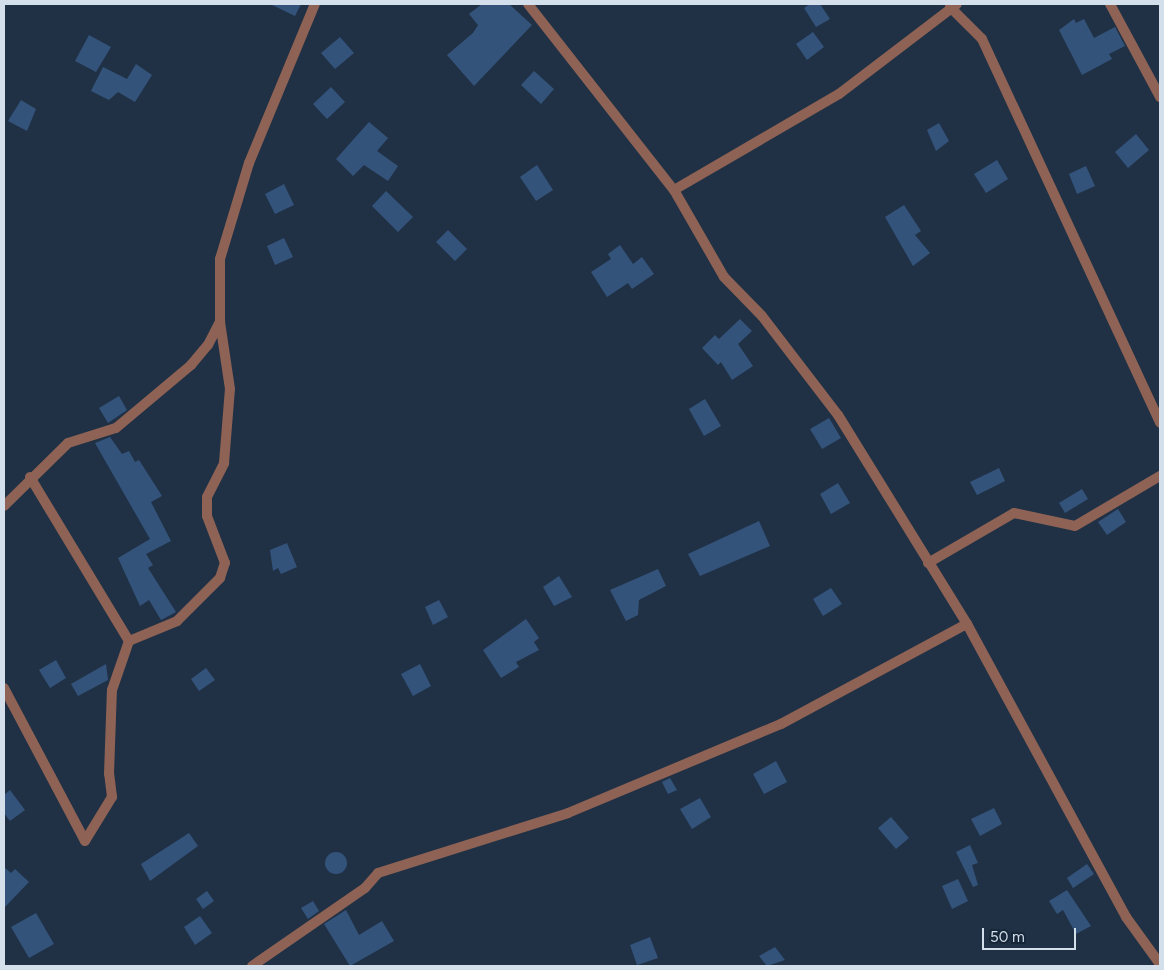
<!DOCTYPE html>
<html>
<head>
<meta charset="utf-8">
<style>
	body { margin:0 }
	#map { position:relative; width:1164px; height:970px; overflow:hidden; background:#203145; font-family:Figtree,sans-serif }
	div>[style] { position:absolute }
	.building>* { inset:0; background:#33537b }
	.round { border-radius:50% }
	.minor>* { height:10px; margin:-5px; padding:0 5px; transform-origin:5px; border-radius:5px; background:#8e6254 }
	span { translate:-50% -50%; white-space:nowrap; text-align:center; line-height:1.15; -webkit-text-stroke:4px #17273a; paint-order:stroke }
	.frame { position:absolute; inset:0; border:5px solid #d4dfec; pointer-events:none }
	.scale { position:absolute; left:982px; top:928px; width:94px; height:22px; box-sizing:border-box; border:2px solid #d4dfec; border-top:0; padding-left:6px; font-size:15px; line-height:18px; white-space:nowrap; color:#d4dfec; -webkit-text-stroke:4px #17273a; paint-order:stroke }
</style>
</head>
<body>
<div id="map">
	<div class="building">
		<div style="clip-path:polygon(270px 4px,301px 4px,295px 16px)"></div>
		<div style="clip-path:polygon(482px 4px,509px 4px,532px 25px,474px 86px,447px 55px,473px 33px,478px 25px,469px 14px)"></div>
		<div style="clip-path:polygon(810px 4px,820px 4px,830px 19px,816px 27px,804px 8px)"></div>
		<div style="clip-path:polygon(1074px 19px,1076px 23px,1084px 19px,1094px 38px,1115px 27px,1125px 46px,1109px 54px,1112px 59px,1082px 75px,1059px 30px)"></div>
		<div style="clip-path:polygon(813px 32px,824px 47px,807px 60px,796px 44px)"></div>
		<div style="clip-path:polygon(89px 35px,111px 47px,96px 72px,75px 61px)"></div>
		<div style="clip-path:polygon(340px 37px,354px 53px,335px 69px,321px 53px)"></div>
		<div style="clip-path:polygon(136px 64px,152px 75px,135px 102px,118px 92px,109px 100px,91px 91px,103px 67px,127px 79px)"></div>
		<div style="clip-path:polygon(534px 71px,554px 89px,541px 104px,521px 85px)"></div>
		<div style="clip-path:polygon(331px 87px,345px 102px,327px 119px,313px 104px)"></div>
		<div style="clip-path:polygon(21px 100px,36px 109px,27px 131px,8px 121px)"></div>
		<div style="clip-path:polygon(369px 122px,388px 138px,377px 151px,398px 166px,388px 181px,364px 165px,353px 176px,336px 159px)"></div>
		<div style="clip-path:polygon(939px 123px,949px 141px,936px 151px,927px 130px)"></div>
		<div style="clip-path:polygon(1136px 134px,1149px 150px,1128px 168px,1115px 152px)"></div>
		<div style="clip-path:polygon(997px 160px,1008px 179px,986px 193px,974px 174px)"></div>
		<div style="clip-path:polygon(537px 165px,553px 190px,536px 201px,520px 177px)"></div>
		<div style="clip-path:polygon(1086px 166px,1095px 186px,1077px 194px,1069px 174px)"></div>
		<div style="clip-path:polygon(284px 184px,294px 205px,275px 214px,265px 194px)"></div>
		<div style="clip-path:polygon(386px 191px,413px 217px,398px 232px,372px 206px)"></div>
		<div style="clip-path:polygon(904px 205px,921px 231px,915px 235px,930px 253px,913px 266px,885px 217px)"></div>
		<div style="clip-path:polygon(448px 230px,467px 249px,455px 261px,436px 242px)"></div>
		<div style="clip-path:polygon(284px 238px,293px 257px,275px 265px,267px 246px)"></div>
		<div style="clip-path:polygon(620px 245px,633px 264px,642px 257px,654px 274px,632px 289px,628px 283px,607px 297px,591px 272px,611px 259px,608px 254px)"></div>
		<div style="clip-path:polygon(740px 319px,752px 331px,738px 344px,753px 366px,732px 380px,721px 362px,718px 365px,702px 348px,715px 335px,719px 339px)"></div>
		<div style="clip-path:polygon(119px 396px,127px 410px,108px 423px,99px 408px)"></div>
		<div style="clip-path:polygon(705px 399px,721px 426px,704px 436px,689px 409px)"></div>
		<div style="clip-path:polygon(829px 418px,841px 438px,822px 449px,810px 429px)"></div>
		<div style="clip-path:polygon(110px 437px,122px 454px,129px 451px,135px 462px,139px 460px,162px 496px,151px 502px,171px 541px,146px 554px,153px 565px,148px 568px,176px 612px,161px 620px,149px 600px,140px 606px,118px 558px,150px 539px,95px 443px)"></div>
		<div style="clip-path:polygon(999px 468px,1005px 481px,977px 495px,970px 482px)"></div>
		<div style="clip-path:polygon(838px 483px,850px 503px,831px 514px,820px 494px)"></div>
		<div style="clip-path:polygon(1082px 489px,1088px 499px,1065px 513px,1059px 503px)"></div>
		<div style="clip-path:polygon(1118px 509px,1126px 522px,1107px 535px,1098px 522px)"></div>
		<div style="clip-path:polygon(759px 521px,770px 546px,700px 576px,688px 554px)"></div>
		<div style="clip-path:polygon(287px 543px,297px 567px,281px 574px,278px 568px,273px 571px,270px 550px)"></div>
		<div style="clip-path:polygon(658px 569px,666px 586px,639px 600px,638px 615px,626px 621px,610px 590px)"></div>
		<div style="clip-path:polygon(559px 576px,572px 597px,554px 606px,543px 587px)"></div>
		<div style="clip-path:polygon(831px 588px,842px 604px,823px 616px,813px 599px)"></div>
		<div style="clip-path:polygon(439px 600px,448px 617px,433px 625px,425px 607px)"></div>
		<div style="clip-path:polygon(526px 619px,539px 638px,534px 642px,539px 650px,516px 662px,519px 667px,501px 678px,483px 650px)"></div>
		<div style="clip-path:polygon(56px 660px,66px 678px,50px 688px,39px 670px)"></div>
		<div style="clip-path:polygon(106px 664px,108px 680px,78px 696px,71px 684px)"></div>
		<div style="clip-path:polygon(420px 664px,431px 686px,413px 696px,401px 674px)"></div>
		<div style="clip-path:polygon(206px 668px,215px 680px,199px 691px,191px 679px)"></div>
		<div style="clip-path:polygon(776px 761px,787px 782px,764px 794px,753px 774px)"></div>
		<div style="clip-path:polygon(670px 778px,677px 790px,668px 794px,662px 782px)"></div>
		<div style="clip-path:polygon(10px 790px,25px 810px,10px 821px,4px 813px,4px 795px)"></div>
		<div style="clip-path:polygon(700px 798px,711px 817px,692px 829px,680px 809px)"></div>
		<div style="clip-path:polygon(994px 808px,1002px 824px,980px 836px,971px 819px)"></div>
		<div style="clip-path:polygon(891px 817px,909px 838px,896px 849px,878px 828px)"></div>
		<div style="clip-path:polygon(189px 833px,198px 846px,150px 881px,141px 864px)"></div>
		<div style="clip-path:polygon(970px 845px,978px 863px,972px 865px,978px 885px,973px 887px,956px 852px)"></div>
		<div class="round" style="left:325px;top:852px;width:22px;height:22px"></div>
		<div style="clip-path:polygon(1087px 864px,1094px 874px,1073px 888px,1067px 878px)"></div>
		<div style="clip-path:polygon(4px 867px,11px 873px,15px 869px,29px 882px,4px 908px)"></div>
		<div style="clip-path:polygon(958px 879px,968px 901px,952px 909px,942px 886px)"></div>
		<div style="clip-path:polygon(1067px 890px,1091px 926px,1076px 934px,1063px 910px,1057px 914px,1049px 901px)"></div>
		<div style="clip-path:polygon(207px 891px,214px 901px,203px 909px,196px 899px)"></div>
		<div style="clip-path:polygon(313px 901px,319px 911px,308px 919px,301px 908px)"></div>
		<div style="clip-path:polygon(346px 910px,359px 935px,382px 921px,394px 941px,350px 966px,324px 924px)"></div>
		<div style="clip-path:polygon(36px 913px,54px 944px,29px 958px,11px 927px)"></div>
		<div style="clip-path:polygon(200px 916px,212px 933px,195px 945px,184px 927px)"></div>
		<div style="clip-path:polygon(650px 937px,658px 958px,637px 965px,630px 945px)"></div>
		<div style="clip-path:polygon(775px 947px,785px 960px,767px 966px,759px 956px)"></div>
	</div>
	<div class="minor">
		<div style="left:528px;top:4px;width:236px;rotate:51.9deg"></div>
		<div style="left:674px;top:190px;width:100px;rotate:60.1deg"></div>
		<div style="left:724px;top:277px;width:54px;rotate:45.7deg"></div>
		<div style="left:762px;top:316px;width:125px;rotate:52.5deg"></div>
		<div style="left:838px;top:415px;width:246px;rotate:58.3deg"></div>
		<div style="left:967px;top:624px;width:333px;rotate:61.5deg"></div>
		<div style="left:1126px;top:917px;width:58px;rotate:54.1deg"></div>
		<div style="left:1110px;top:4px;width:106px;rotate:61.7deg"></div>
		<div style="left:950px;top:7px;width:45px;rotate:45deg"></div>
		<div style="left:982px;top:39px;width:423px;rotate:65.1deg"></div>
		<div style="left:674px;top:190px;width:191px;rotate:-30.2deg"></div>
		<div style="left:839px;top:94px;width:148px;rotate:-37.3deg"></div>
		<div style="left:30px;top:477px;width:192px;rotate:58.9deg"></div>
		<div style="left:4px;top:506px;width:90px;rotate:-44.5deg"></div>
		<div style="left:68px;top:443px;width:50px;rotate:-17.4deg"></div>
		<div style="left:116px;top:428px;width:98px;rotate:-40deg"></div>
		<div style="left:191px;top:365px;width:26px;rotate:-50deg"></div>
		<div style="left:208px;top:345px;width:27px;rotate:-63deg"></div>
		<div style="left:220px;top:321px;width:62px;rotate:-90deg"></div>
		<div style="left:220px;top:259px;width:100px;rotate:-73.2deg"></div>
		<div style="left:249px;top:163px;width:172px;rotate:-67.5deg"></div>
		<div style="left:928px;top:563px;width:99px;rotate:-30.2deg"></div>
		<div style="left:1014px;top:513px;width:62px;rotate:12deg"></div>
		<div style="left:1075px;top:526px;width:99px;rotate:-30.5deg"></div>
		<div style="left:129px;top:641px;width:52px;rotate:-22.6deg"></div>
		<div style="left:177px;top:621px;width:61px;rotate:-45deg"></div>
		<div style="left:220px;top:578px;width:16px;rotate:-72deg"></div>
		<div style="left:225px;top:563px;width:50px;rotate:-111deg"></div>
		<div style="left:207px;top:516px;width:19px;rotate:-90deg"></div>
		<div style="left:207px;top:497px;width:38px;rotate:-63deg"></div>
		<div style="left:224px;top:463px;width:74px;rotate:-85.4deg"></div>
		<div style="left:230px;top:389px;width:68px;rotate:-98.5deg"></div>
		<div style="left:4px;top:688px;width:173px;rotate:62.1deg"></div>
		<div style="left:85px;top:841px;width:52px;rotate:-58.5deg"></div>
		<div style="left:112px;top:797px;width:23px;rotate:-97deg"></div>
		<div style="left:109px;top:774px;width:84px;rotate:-88deg"></div>
		<div style="left:112px;top:690px;width:52px;rotate:-70.9deg"></div>
		<div style="left:252px;top:966px;width:137px;rotate:-34.6deg"></div>
		<div style="left:365px;top:888px;width:20px;rotate:-49deg"></div>
		<div style="left:378px;top:873px;width:199px;rotate:-17.5deg"></div>
		<div style="left:568px;top:813px;width:231px;rotate:-22.7deg"></div>
		<div style="left:781px;top:724px;width:211px;rotate:-28.3deg"></div>
	</div>
	<div class="frame"></div>
	<div class="scale">50 m</div>
</div>
</body>
</html>
